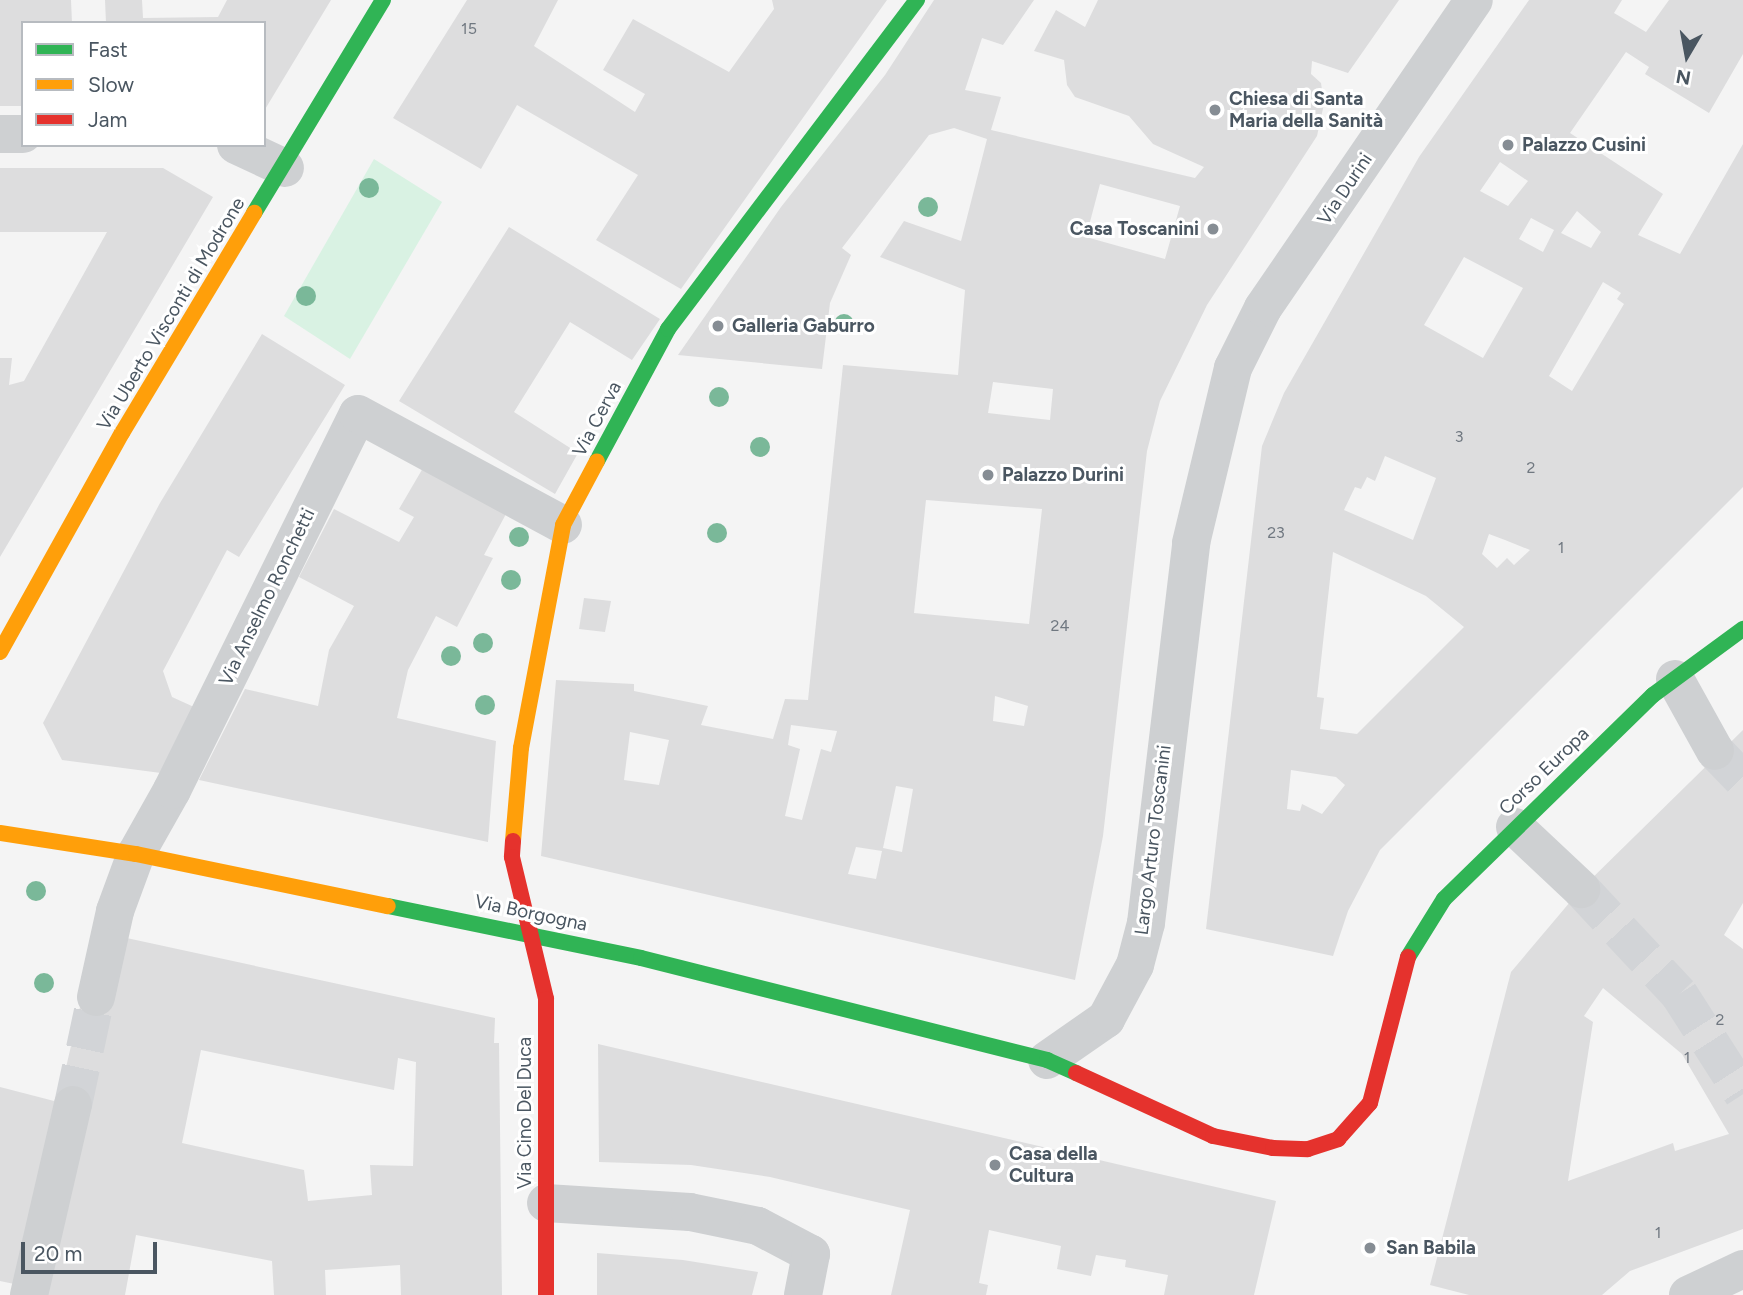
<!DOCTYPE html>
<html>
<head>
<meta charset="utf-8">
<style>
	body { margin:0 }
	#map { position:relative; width:1743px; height:1295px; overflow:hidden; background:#f4f4f4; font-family:Figtree,sans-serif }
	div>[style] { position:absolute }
	.green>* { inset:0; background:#d9f2e3 }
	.building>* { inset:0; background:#ddddde }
	.street-tunnel>* { height:38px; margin-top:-19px; transform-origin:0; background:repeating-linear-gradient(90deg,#d2d4d7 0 38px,transparent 0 57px) }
	.street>* { height:38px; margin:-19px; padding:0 19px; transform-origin:19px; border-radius:19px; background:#ced0d2 }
	.fast>* { height:16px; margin:-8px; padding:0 8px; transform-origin:8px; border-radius:8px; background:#30b455 }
	.slow>* { height:16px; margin:-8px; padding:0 8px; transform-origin:8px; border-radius:8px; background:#ff9f0a }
	.jam>* { height:16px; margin:-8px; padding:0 8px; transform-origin:8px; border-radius:8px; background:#e5322d }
	.trees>* { width:20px; height:20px; margin:-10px; border-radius:50%; background:#7ab899 }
	.dots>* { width:19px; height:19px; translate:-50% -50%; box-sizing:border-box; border:4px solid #fff; border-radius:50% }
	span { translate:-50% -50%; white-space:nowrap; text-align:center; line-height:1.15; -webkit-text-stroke:6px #fff; paint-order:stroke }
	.number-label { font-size:16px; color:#707881 }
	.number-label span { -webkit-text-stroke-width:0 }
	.poi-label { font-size:19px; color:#4a5661; font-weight:700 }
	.left { translate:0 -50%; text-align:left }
	.right { translate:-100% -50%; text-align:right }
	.street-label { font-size:19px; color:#4a5661 }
	.legend { position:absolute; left:21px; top:21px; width:245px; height:126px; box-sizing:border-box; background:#fff; border:2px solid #b7bbc0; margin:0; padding:9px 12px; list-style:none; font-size:21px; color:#4a5661 }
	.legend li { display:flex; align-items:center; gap:14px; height:35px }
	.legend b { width:35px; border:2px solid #b7bbc0 }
	.north { position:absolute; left:1652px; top:21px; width:70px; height:70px; -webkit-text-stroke:5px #fff; paint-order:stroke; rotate:190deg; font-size:19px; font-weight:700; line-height:28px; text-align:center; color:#4a5661 }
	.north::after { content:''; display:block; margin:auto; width:24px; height:32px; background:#4a5661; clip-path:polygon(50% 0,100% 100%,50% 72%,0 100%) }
	.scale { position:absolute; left:21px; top:1242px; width:136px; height:32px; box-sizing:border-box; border:4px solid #4a5661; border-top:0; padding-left:9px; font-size:21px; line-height:24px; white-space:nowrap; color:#4a5661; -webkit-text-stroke:5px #fff; paint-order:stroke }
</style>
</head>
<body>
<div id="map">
	<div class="green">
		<div style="clip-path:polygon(374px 159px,442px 202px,350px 359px,284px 316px)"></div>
	</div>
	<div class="building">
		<div style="clip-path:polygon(0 0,71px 0,72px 23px,23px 23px,23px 106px,0 106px)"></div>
		<div style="clip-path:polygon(105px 0,142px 0,143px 18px,218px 17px,227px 0,331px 0,264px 111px,264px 23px,106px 23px)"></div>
		<div style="clip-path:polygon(467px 0,558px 0,534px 46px,635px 112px,645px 94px,603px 70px,633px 19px,729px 72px,774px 9px,772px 0,887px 0,681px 289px,596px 240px,638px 175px,517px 105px,481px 169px,393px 118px)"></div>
		<div style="clip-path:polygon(evenodd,934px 0,1034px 0,1003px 45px,982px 38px,965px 90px,1001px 97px,991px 130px,1195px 178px,1204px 167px,1153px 144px,1129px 116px,1075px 97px,1067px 85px,1064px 60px,1034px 51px,1056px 10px,1085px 27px,1098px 0,1399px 0,1348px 73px,1312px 61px,1311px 74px,1321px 83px,1324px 104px,1317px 136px,1207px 305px,1160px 401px,1147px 451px,1103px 836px,1075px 980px,541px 856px,556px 680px,634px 684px,634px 691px,708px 706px,701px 725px,773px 739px,785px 699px,808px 700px,843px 365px,958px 375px,965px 290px,880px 257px,904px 221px,961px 241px,987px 139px,954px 128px,929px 135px,842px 248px,851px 255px,830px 303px,822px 369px,678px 355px,781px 207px,885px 75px,934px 0,1100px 184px,1180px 206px,1165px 259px,1086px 237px,1100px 184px,934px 0,993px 382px,1053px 389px,1050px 420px,988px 413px,993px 382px,934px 0,926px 500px,1042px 509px,1029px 624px,914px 613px,926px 500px,934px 0,995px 696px,1028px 706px,1024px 726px,993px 721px,995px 696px,934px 0,791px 725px,837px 731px,831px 752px,821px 749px,802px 820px,785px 816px,800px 749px,788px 745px,791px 725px,934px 0,630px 732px,669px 740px,659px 785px,624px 780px,630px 732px,934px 0,896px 786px,913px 789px,902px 852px,883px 848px,896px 786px,934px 0,856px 847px,882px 851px,876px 879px,848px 874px,856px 847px)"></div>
		<div style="clip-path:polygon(evenodd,1529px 0,1622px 0,1614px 13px,1646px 32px,1669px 0,1743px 0,1743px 54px,1709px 113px,1645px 74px,1649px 67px,1626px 52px,1570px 133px,1663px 194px,1638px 235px,1680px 254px,1743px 144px,1743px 487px,1380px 850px,1348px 911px,1333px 956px,1206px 929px,1262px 446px,1284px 393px,1419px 157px,1529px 0,1500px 162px,1528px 181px,1508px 206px,1480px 191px,1500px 162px,1529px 0,1577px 211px,1601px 232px,1591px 248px,1561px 233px,1577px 211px,1529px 0,1531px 218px,1554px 230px,1543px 252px,1519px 239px,1531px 218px,1529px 0,1464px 257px,1523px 288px,1483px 358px,1424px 325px,1464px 257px,1529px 0,1603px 282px,1621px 293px,1617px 299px,1624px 304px,1572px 391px,1549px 376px,1603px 282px,1529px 0,1385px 456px,1436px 478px,1413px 540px,1344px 510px,1355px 487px,1361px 489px,1367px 477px,1375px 481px,1385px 456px,1529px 0,1489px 534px,1505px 540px,1530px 550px,1514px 565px,1507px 558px,1497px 568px,1482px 554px,1489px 534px,1529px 0,1333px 552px,1426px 596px,1464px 627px,1357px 734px,1320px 729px,1324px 698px,1317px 697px,1333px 552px,1529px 0,1291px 770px,1336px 777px,1345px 785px,1322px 814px,1302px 804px,1300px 811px,1287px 809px,1291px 770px)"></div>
		<div style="clip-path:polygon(0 168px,163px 168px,213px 197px,0 557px,0 358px,12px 358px,9px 385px,24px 381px,107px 232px,0 232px)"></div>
		<div style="clip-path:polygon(509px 227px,660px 319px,632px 360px,570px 322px,514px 412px,578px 453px,555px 494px,399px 401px)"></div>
		<div style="clip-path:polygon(262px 334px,345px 385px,239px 557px,227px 550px,163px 671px,172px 697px,194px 707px,161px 773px,62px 760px,43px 723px,160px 503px)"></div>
		<div style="clip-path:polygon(423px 468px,506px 514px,484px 555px,493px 558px,457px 627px,436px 616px,408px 670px,397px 718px,496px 741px,488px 842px,199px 780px,245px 689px,318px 706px,329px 650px,354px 606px,299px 577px,334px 509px,399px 542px,414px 517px,399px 509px)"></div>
		<div style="clip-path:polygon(584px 598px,611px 601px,605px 632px,579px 629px)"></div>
		<div style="clip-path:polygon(evenodd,1743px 730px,1743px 903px,1724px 935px,1743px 949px,1743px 1229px,1630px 1271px,1602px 1295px,1469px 1295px,1430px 1285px,1511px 972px,1581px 889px,1743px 730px,1603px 988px,1682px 1054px,1729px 1134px,1675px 1151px,1673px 1143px,1568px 1181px,1593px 1022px,1584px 1016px,1603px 988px)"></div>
		<div style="clip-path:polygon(evenodd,122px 937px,495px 1018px,494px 1043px,499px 1043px,502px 1295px,401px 1295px,400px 1265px,325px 1270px,326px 1295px,274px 1295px,272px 1261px,136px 1235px,125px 1295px,44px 1295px,58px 1102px,83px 994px,122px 937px,201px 1050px,394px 1090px,398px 1058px,416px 1062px,413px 1166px,370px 1165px,372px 1195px,308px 1201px,304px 1170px,182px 1143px,201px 1050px)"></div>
		<div style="clip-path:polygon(598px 1044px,1276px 1201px,1254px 1295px,1164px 1295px,1168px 1275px,1125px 1267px,1126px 1260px,1096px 1255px,1091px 1276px,1057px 1269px,1061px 1246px,989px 1230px,979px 1283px,988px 1285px,986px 1295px,891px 1295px,910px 1210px,770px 1177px,691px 1165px,599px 1162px)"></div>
		<div style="clip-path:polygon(0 1087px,58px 1102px,19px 1285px,0 1281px)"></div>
		<div style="clip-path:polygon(597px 1253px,683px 1260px,758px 1272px,752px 1295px,597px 1295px)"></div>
	</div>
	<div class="street-tunnel">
		<div style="left:1715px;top:751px;width:40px;rotate:46deg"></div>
		<div style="left:1581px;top:889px;width:144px;rotate:47deg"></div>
		<div style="left:1679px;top:994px;width:119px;rotate:57.4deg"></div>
		<div style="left:73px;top:1105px;width:110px;rotate:-78deg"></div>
	</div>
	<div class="street">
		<div style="left:0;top:134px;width:23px"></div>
		<div style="left:236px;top:145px;width:54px;rotate:25.1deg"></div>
		<div style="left:1675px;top:679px;width:82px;rotate:60.9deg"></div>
		<div style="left:1515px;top:827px;width:91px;rotate:43.2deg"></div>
		<div style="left:96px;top:997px;width:88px;rotate:-77.5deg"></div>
		<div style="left:115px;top:911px;width:61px;rotate:-69.8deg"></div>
		<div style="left:136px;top:854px;width:73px;rotate:-60.6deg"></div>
		<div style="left:172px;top:790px;width:419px;rotate:-63.7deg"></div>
		<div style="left:358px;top:414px;width:233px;rotate:28.4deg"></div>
		<div style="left:1047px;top:1060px;width:72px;rotate:-34.8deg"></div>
		<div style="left:1106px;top:1019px;width:61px;rotate:-61.8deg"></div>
		<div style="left:1135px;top:965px;width:43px;rotate:-75.3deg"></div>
		<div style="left:1146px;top:923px;width:383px;rotate:-83.2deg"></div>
		<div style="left:1191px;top:543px;width:180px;rotate:-76.5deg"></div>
		<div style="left:1233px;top:368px;width:67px;rotate:-63.4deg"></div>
		<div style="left:1263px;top:308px;width:373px;rotate:-55.6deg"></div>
		<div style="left:546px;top:1203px;width:144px;rotate:3.6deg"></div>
		<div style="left:690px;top:1212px;width:69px;rotate:11.6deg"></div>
		<div style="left:758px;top:1226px;width:60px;rotate:27.8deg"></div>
		<div style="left:811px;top:1254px;width:42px;rotate:101deg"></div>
		<div style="left:29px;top:1295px;width:195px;rotate:-77deg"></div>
		<div style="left:1688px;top:1295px;width:61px;rotate:-25.3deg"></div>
	</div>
	<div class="fast">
		<div style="left:254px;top:213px;width:249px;rotate:-58.8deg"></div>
		<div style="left:597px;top:461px;width:150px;rotate:-61.7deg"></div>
		<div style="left:668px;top:329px;width:413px;rotate:-52.9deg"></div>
		<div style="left:388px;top:906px;width:258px;rotate:11.6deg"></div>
		<div style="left:641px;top:958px;width:419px;rotate:14.1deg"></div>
		<div style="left:1047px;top:1060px;width:32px;rotate:24deg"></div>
		<div style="left:1408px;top:957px;width:68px;rotate:-58.2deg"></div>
		<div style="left:1444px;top:899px;width:292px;rotate:-44.3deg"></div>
		<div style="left:1653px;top:695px;width:112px;rotate:-36.3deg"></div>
	</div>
	<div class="slow">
		<div style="left:0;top:652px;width:251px;rotate:-60.9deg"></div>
		<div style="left:122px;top:433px;width:257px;rotate:-59deg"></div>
		<div style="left:0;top:833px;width:138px;rotate:8.8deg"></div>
		<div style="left:136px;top:854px;width:257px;rotate:11.7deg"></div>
		<div style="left:513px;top:841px;width:93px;rotate:-85.1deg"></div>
		<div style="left:521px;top:748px;width:227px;rotate:-79.3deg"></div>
		<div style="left:563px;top:525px;width:72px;rotate:-62deg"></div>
	</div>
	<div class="jam">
		<div style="left:513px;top:841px;width:16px;rotate:94deg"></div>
		<div style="left:512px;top:857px;width:146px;rotate:76.5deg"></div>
		<div style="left:546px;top:999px;width:296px;rotate:90deg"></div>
		<div style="left:1076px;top:1073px;width:151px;rotate:24.7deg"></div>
		<div style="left:1213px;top:1136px;width:61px;rotate:11.3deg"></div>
		<div style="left:1273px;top:1148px;width:35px;rotate:2deg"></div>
		<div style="left:1308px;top:1149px;width:32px;rotate:-18deg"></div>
		<div style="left:1338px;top:1139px;width:48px;rotate:-48.4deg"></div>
		<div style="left:1370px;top:1103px;width:151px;rotate:-75.4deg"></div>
	</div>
	<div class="trees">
		<div style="left:369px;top:188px"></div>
		<div style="left:928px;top:207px"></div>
		<div style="left:306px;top:296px"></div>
		<div style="left:844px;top:324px"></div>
		<div style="left:719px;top:397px"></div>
		<div style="left:760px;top:447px"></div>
		<div style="left:717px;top:533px"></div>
		<div style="left:519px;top:537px"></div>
		<div style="left:511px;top:580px"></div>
		<div style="left:483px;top:643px"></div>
		<div style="left:451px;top:656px"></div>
		<div style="left:485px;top:705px"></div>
		<div style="left:36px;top:891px"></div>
		<div style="left:44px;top:983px"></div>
	</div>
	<div class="dots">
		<div style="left:1215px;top:110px;background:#868d94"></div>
		<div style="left:1508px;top:145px;background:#868d94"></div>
		<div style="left:1213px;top:229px;background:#868d94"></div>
		<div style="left:718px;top:326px;background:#868d94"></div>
		<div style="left:988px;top:475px;background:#868d94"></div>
		<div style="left:995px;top:1165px;background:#868d94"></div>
		<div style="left:1370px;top:1248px;background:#868d94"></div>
	</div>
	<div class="number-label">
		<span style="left:469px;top:29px">15</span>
		<span style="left:1459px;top:437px">3</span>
		<span style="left:1531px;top:468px">2</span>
		<span style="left:1276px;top:533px">23</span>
		<span style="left:1561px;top:548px">1</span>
		<span style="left:1060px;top:626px">24</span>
		<span style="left:1720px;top:1020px">2</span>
		<span style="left:1687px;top:1058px">1</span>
		<span style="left:1658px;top:1233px">1</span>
	</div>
	<div class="poi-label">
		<span class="left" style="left:1229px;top:110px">Chiesa di Santa<br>Maria della Sanità</span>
		<span class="left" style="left:1522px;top:145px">Palazzo Cusini</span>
		<span class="right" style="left:1199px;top:229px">Casa Toscanini</span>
		<span class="left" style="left:732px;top:326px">Galleria Gaburro</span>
		<span class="left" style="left:1002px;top:475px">Palazzo Durini</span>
		<span class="left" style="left:1009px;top:1165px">Casa della<br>Cultura</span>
		<span class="left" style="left:1386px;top:1248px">San Babila</span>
	</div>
	<div class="street-label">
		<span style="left:1345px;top:189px;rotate:-56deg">Via Durini</span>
		<span style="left:171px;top:314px;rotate:-59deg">Via Uberto Visconti di Modrone</span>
		<span style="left:597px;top:419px;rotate:-62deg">Via Cerva</span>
		<span style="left:267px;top:597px;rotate:-64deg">Via Anselmo Ronchetti</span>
		<span style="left:1544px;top:771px;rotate:-44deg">Corso Europa</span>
		<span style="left:1153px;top:840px;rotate:-83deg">Largo Arturo Toscanini</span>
		<span style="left:531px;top:913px;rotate:12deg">Via Borgogna</span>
		<span style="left:525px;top:1113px;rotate:-90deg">Via Cino Del Duca</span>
	</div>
	<ul class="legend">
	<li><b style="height:9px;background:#30b455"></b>Fast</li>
	<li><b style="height:9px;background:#ff9f0a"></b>Slow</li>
	<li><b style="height:9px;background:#e5322d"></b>Jam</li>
	</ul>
	<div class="north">N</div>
	<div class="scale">20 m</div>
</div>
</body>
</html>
